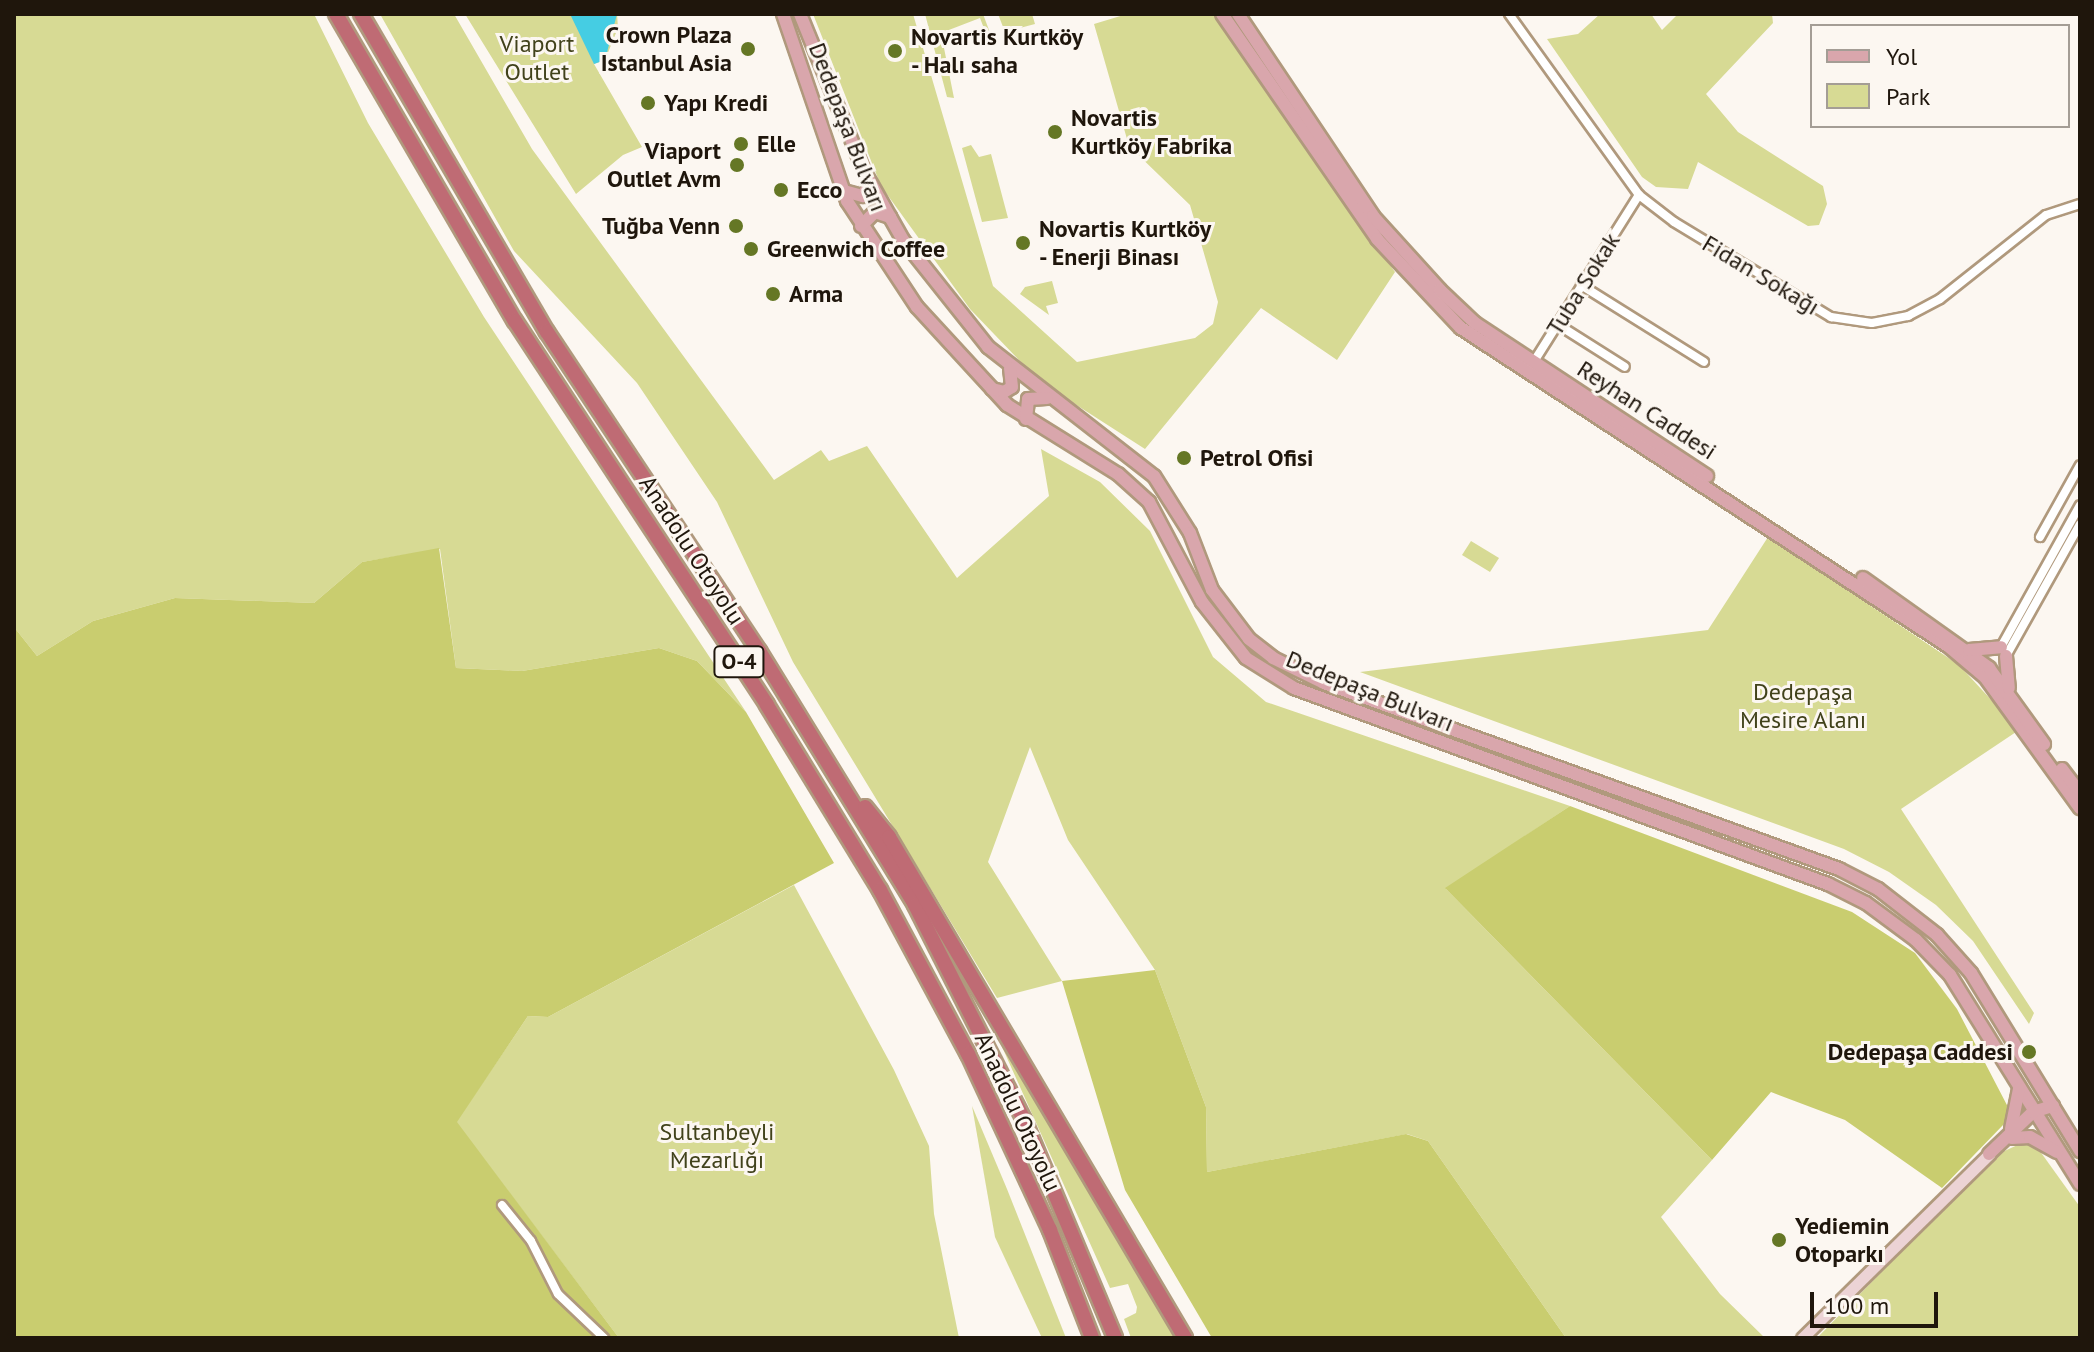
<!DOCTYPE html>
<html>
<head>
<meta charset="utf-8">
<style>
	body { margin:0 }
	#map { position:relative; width:2094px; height:1352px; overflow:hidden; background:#fcf7f1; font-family:"PT Sans",sans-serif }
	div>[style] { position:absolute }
	.green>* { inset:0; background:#d7da94 }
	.forest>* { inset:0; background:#c9cd6f }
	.water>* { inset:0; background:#45cde3 }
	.roads { filter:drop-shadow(2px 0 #b0997d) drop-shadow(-2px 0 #b0997d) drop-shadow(0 2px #b0997d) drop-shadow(0 -2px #b0997d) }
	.street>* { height:8px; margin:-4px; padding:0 4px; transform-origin:4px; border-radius:4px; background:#fff }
	.secondary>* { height:11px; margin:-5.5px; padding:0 5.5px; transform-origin:5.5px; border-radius:5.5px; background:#ecd3d5 }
	.primary>* { height:12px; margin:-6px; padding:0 6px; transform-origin:6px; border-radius:6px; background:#d9a6ac }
	.highway>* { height:14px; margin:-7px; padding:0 7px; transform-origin:7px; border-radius:7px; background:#bf6b74 }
	.dots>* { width:22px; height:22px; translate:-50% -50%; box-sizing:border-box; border:4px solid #fcf7f1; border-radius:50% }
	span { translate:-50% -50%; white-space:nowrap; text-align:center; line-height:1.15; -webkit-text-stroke:6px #fcf7f1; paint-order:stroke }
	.shield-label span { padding:2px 6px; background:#fcf7f1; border:2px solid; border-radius:6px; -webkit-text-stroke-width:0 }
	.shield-label { font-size:22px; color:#1f160c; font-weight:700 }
	.poi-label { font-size:24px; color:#1f160c; font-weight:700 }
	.right { translate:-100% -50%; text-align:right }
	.left { translate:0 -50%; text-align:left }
	.park-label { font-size:24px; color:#41421b }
	.street-label { font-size:24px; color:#1f160c }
	.frame { position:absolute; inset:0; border:16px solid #1f160c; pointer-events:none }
	.legend { position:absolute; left:1810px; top:24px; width:260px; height:104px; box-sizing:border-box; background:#fcf7f1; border:2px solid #a49d95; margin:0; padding:10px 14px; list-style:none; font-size:24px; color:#1f160c }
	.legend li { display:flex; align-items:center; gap:16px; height:40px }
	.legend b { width:40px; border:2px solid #a49d95 }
	.scale { position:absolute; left:1810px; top:1292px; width:128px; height:36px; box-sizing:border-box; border:4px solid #1f160c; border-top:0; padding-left:10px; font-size:24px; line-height:28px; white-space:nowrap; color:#1f160c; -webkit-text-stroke:6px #fcf7f1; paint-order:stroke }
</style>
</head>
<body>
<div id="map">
	<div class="green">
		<div style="clip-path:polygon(14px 14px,314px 14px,368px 123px,484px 317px,746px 712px,697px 661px,659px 648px,522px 671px,456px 668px,440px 549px,362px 562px,314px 603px,175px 598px,93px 621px,37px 656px,14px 627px)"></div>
		<div style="clip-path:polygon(380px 14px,454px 14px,532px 149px,774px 480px,821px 450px,829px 461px,867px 446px,957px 578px,1049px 496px,1041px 449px,1100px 482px,1150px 531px,1213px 657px,1266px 702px,1570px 806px,1446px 889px,1712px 1160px,1661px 1217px,1720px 1294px,1765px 1338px,1566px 1338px,1428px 1141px,1407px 1134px,1207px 1172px,1206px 1107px,1155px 970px,1068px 840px,1030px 747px,988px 862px,1062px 981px,997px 998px,793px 662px,717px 502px,637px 383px,514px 251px)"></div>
		<div style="clip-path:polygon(465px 14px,617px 14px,618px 28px,605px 60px,594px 64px,642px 147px,623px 155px,576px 194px)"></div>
		<div style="clip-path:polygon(813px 14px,913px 14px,993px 286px,1077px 362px,1195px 338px,1213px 324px,1218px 302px,1190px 205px,1129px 146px,1094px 24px,1127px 14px,1214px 14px,1395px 272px,1337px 360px,1261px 308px,1145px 449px,1039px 381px,970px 309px,881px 186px)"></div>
		<div style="clip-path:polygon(925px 14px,983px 14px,992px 38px,988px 39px,980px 18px,941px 33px,954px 98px,947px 97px)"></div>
		<div style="clip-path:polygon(998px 14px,1032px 14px,1035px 24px,1005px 32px)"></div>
		<div style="clip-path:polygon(1600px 14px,1651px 14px,1662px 30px,1678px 14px,1772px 14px,1773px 23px,1706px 94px,1738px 132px,1823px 186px,1827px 204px,1819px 225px,1808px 226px,1698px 162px,1688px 189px,1656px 187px,1642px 177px,1547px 39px,1578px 34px)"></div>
		<div style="clip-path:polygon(971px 145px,979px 157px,991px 154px,1008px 218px,982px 222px,962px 148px)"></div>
		<div style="clip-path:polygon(1052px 281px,1058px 303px,1046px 306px,1049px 315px,1020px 294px,1025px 287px)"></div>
		<div style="clip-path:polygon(1768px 537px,1959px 665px,2019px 730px,1901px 809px,2034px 1013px,2029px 1024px,1973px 941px,1936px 905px,1889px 872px,1844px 849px,1360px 672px,1708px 630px)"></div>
		<div style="clip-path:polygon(1471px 541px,1499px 558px,1490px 572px,1462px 555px)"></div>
		<div style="clip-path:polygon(794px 885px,894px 1070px,929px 1146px,934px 1214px,959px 1338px,619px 1338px,456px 1122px,528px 1016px,548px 1017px)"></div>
		<div style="clip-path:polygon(994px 1029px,1056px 1132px,1177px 1338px,1131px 1338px,1124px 1319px,1136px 1313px,1137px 1307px,1128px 1284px,1110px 1288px)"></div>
		<div style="clip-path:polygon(972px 1106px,1007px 1189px,1066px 1338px,1042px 1338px,995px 1237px)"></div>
		<div style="clip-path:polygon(2022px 1143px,2037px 1147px,2080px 1207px,2080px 1338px,1817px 1338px,1972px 1179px,2000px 1153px)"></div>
	</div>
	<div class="forest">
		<div style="clip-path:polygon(439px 548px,456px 668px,522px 671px,659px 648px,697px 661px,746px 712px,834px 863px,548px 1017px,528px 1016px,457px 1122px,619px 1338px,14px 1338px,14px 627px,37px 656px,93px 621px,175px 598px,314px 603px,362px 562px)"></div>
		<div style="clip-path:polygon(1570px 806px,1852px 912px,1915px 953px,1957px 1009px,2009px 1109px,2005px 1123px,1942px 1188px,1845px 1120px,1771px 1092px,1712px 1160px,1445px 888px)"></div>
		<div style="clip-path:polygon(1155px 970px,1206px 1107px,1207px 1172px,1406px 1134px,1428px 1141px,1566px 1338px,1212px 1338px,1125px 1190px,1062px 981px)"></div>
	</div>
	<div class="water">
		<div style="clip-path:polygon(570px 14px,617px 14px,605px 60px,594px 64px)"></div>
	</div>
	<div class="roads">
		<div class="street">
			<div style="left:1509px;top:14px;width:223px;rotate:54.3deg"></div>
			<div style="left:1639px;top:195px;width:44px;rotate:37.6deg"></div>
			<div style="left:1674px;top:222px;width:184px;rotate:31.2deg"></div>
			<div style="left:1831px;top:317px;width:41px;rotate:8.3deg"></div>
			<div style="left:1872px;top:323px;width:37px;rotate:-11deg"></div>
			<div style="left:1908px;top:316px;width:36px;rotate:-28deg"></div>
			<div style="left:1940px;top:299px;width:135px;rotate:-38.4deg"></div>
			<div style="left:2046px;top:215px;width:36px;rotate:-18deg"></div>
			<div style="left:1581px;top:285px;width:145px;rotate:32deg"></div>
			<div style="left:1557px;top:324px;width:80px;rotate:32.3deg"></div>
			<div style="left:1533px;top:363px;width:199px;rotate:-57.8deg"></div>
			<div style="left:2040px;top:537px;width:82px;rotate:-60.9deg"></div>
			<div style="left:2001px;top:647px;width:162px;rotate:-60.9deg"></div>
			<div style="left:2006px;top:656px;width:151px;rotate:-60.7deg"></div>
			<div style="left:502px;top:1205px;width:46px;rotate:51.1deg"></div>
			<div style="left:531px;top:1241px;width:59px;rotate:63deg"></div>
			<div style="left:558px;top:1294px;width:64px;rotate:43.7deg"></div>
		</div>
		<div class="secondary">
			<div style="left:1802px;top:1338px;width:262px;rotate:-44.5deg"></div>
		</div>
		<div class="primary">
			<div style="left:783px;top:14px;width:198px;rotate:71.1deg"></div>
			<div style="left:847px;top:201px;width:127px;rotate:56.6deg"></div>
			<div style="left:917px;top:307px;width:133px;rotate:47.4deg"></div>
			<div style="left:1007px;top:405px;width:131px;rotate:31.9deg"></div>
			<div style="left:1118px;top:474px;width:42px;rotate:42.1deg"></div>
			<div style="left:1149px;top:502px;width:113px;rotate:62.1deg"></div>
			<div style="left:1202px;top:602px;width:71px;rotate:51.8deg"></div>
			<div style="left:1246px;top:658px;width:57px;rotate:32deg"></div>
			<div style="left:1294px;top:688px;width:569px;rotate:20.16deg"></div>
			<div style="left:1828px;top:884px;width:42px;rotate:26.6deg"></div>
			<div style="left:1866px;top:903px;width:62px;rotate:36.5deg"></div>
			<div style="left:1916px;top:940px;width:49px;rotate:45.8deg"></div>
			<div style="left:1950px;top:975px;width:246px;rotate:58.1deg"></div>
			<div style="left:800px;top:14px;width:170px;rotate:67.8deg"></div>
			<div style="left:864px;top:171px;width:79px;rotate:60.5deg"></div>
			<div style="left:903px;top:240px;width:137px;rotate:51.5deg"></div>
			<div style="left:988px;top:347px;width:210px;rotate:37.9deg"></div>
			<div style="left:1154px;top:476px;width:67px;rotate:57.7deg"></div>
			<div style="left:1190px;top:533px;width:61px;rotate:68.9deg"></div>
			<div style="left:1212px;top:590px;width:61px;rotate:52.9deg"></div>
			<div style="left:1249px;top:639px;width:31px;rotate:38deg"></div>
			<div style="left:1273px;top:658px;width:57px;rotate:26.1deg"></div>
			<div style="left:1324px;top:683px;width:548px;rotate:19.86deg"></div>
			<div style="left:1839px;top:869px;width:44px;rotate:27.1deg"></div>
			<div style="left:1878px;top:889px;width:75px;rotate:37.9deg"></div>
			<div style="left:1937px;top:935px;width:51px;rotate:48.2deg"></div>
			<div style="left:1971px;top:973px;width:209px;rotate:58.5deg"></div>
			<div style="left:1222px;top:14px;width:273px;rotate:55.4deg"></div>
			<div style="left:1377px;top:239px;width:122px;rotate:46.7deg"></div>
			<div style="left:1461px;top:328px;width:582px;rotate:33.14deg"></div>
			<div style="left:1948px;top:646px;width:48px;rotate:40deg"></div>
			<div style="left:1985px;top:677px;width:162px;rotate:54.1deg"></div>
			<div style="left:1238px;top:14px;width:243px;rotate:56.2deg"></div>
			<div style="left:1373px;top:216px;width:100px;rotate:47.8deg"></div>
			<div style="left:1440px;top:290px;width:48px;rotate:43.3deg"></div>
			<div style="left:1475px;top:323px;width:278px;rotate:33.4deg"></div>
			<div style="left:844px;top:191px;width:20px;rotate:15deg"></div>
			<div style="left:863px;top:196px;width:15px;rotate:-62deg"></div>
			<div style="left:861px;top:226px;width:20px;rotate:-45deg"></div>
			<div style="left:875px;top:212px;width:16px;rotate:18deg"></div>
			<div style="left:992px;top:389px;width:12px;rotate:14deg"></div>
			<div style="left:1004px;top:392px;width:9px;rotate:-32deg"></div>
			<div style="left:1012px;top:387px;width:19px;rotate:-96deg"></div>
			<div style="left:1026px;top:419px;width:20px;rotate:-84deg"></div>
			<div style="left:1028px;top:399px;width:19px;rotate:-3deg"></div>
			<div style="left:1863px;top:578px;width:155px;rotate:35.5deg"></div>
			<div style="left:1989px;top:668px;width:94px;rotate:54.1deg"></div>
			<div style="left:1969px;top:650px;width:32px;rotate:-5deg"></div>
			<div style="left:2006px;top:656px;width:32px;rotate:85deg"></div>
			<div style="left:2062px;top:769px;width:30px;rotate:53deg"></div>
			<div style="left:2011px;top:1129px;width:41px;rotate:-78.7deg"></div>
			<div style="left:2012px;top:1138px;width:18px;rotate:-3deg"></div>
			<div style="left:2030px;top:1137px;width:31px;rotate:29deg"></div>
			<div style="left:1989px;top:1154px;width:61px;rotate:-43.7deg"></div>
			<div style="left:2033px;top:1112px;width:21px;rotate:-17deg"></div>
		</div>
		<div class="highway">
			<div style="left:336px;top:14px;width:355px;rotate:59.8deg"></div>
			<div style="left:515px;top:321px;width:459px;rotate:56.7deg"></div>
			<div style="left:767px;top:705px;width:217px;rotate:58.6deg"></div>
			<div style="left:880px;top:890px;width:186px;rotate:61.8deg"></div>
			<div style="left:968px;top:1054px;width:194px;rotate:65deg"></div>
			<div style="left:1050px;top:1230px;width:116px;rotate:68.7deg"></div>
			<div style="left:361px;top:14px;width:368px;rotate:59.7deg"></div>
			<div style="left:547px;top:332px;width:383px;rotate:56.4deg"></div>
			<div style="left:759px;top:651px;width:298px;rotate:58.4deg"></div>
			<div style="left:915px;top:905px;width:241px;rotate:63.1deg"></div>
			<div style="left:1024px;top:1120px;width:236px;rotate:67.3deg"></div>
			<div style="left:865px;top:807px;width:38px;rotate:51deg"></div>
			<div style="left:889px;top:837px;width:582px;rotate:59.42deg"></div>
		</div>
	</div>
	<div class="dots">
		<div style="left:748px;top:49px;background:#657725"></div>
		<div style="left:895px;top:51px;background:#657725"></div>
		<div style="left:648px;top:103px;background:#657725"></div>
		<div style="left:1055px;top:132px;background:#657725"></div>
		<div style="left:741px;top:144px;background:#657725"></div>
		<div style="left:737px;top:165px;background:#657725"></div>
		<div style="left:781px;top:190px;background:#657725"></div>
		<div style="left:736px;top:226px;background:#657725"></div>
		<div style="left:1023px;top:243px;background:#657725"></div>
		<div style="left:751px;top:249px;background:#657725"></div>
		<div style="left:773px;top:294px;background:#657725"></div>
		<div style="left:1184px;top:458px;background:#657725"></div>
		<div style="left:2029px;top:1052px;background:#657725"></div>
		<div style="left:1779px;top:1240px;background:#657725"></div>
	</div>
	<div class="shield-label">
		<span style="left:739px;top:662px">O-4</span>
	</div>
	<div class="poi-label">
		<span class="right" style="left:732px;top:49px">Crown Plaza<br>Istanbul Asia</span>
		<span class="left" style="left:911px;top:51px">Novartis Kurtköy<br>- Halı saha</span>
		<span class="left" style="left:664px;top:103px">Yapı Kredi</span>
		<span class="left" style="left:1071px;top:132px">Novartis<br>Kurtköy Fabrika</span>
		<span class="left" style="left:757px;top:144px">Elle</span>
		<span class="right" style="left:721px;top:165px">Viaport<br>Outlet Avm</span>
		<span class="left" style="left:797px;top:190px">Ecco</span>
		<span class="right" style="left:720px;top:226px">Tuğba Venn</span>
		<span class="left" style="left:1039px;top:243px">Novartis Kurtköy<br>- Enerji Binası</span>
		<span class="left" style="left:767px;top:249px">Greenwich Coffee</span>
		<span class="left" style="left:789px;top:294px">Arma</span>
		<span class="left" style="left:1200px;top:458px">Petrol Ofisi</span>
		<span class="right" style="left:2013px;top:1052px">Dedepaşa Caddesi</span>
		<span class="left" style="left:1795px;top:1240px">Yediemin<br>Otoparkı</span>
	</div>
	<div class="park-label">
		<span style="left:537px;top:58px">Viaport<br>Outlet</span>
		<span style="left:1803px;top:706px">Dedepaşa<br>Mesire Alanı</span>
		<span style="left:717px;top:1146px">Sultanbeyli<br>Mezarlığı</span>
	</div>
	<div class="street-label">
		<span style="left:848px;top:127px;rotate:69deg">Dedepaşa Bulvarı</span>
		<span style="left:1761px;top:275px;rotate:31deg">Fidan Sokağı</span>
		<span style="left:1583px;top:284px;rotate:-58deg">Tuba Sokak</span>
		<span style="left:1647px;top:410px;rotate:33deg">Reyhan Caddesi</span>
		<span style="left:692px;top:550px;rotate:57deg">Anadolu Otoyolu</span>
		<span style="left:1370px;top:691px;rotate:22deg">Dedepaşa Bulvarı</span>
		<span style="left:1018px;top:1112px;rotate:65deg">Anadolu Otoyolu</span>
	</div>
	<div class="frame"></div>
	<ul class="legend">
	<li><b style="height:10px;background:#d9a6ac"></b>Yol</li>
	<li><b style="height:22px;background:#d7da94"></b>Park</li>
	</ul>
	<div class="scale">100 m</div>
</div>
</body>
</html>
